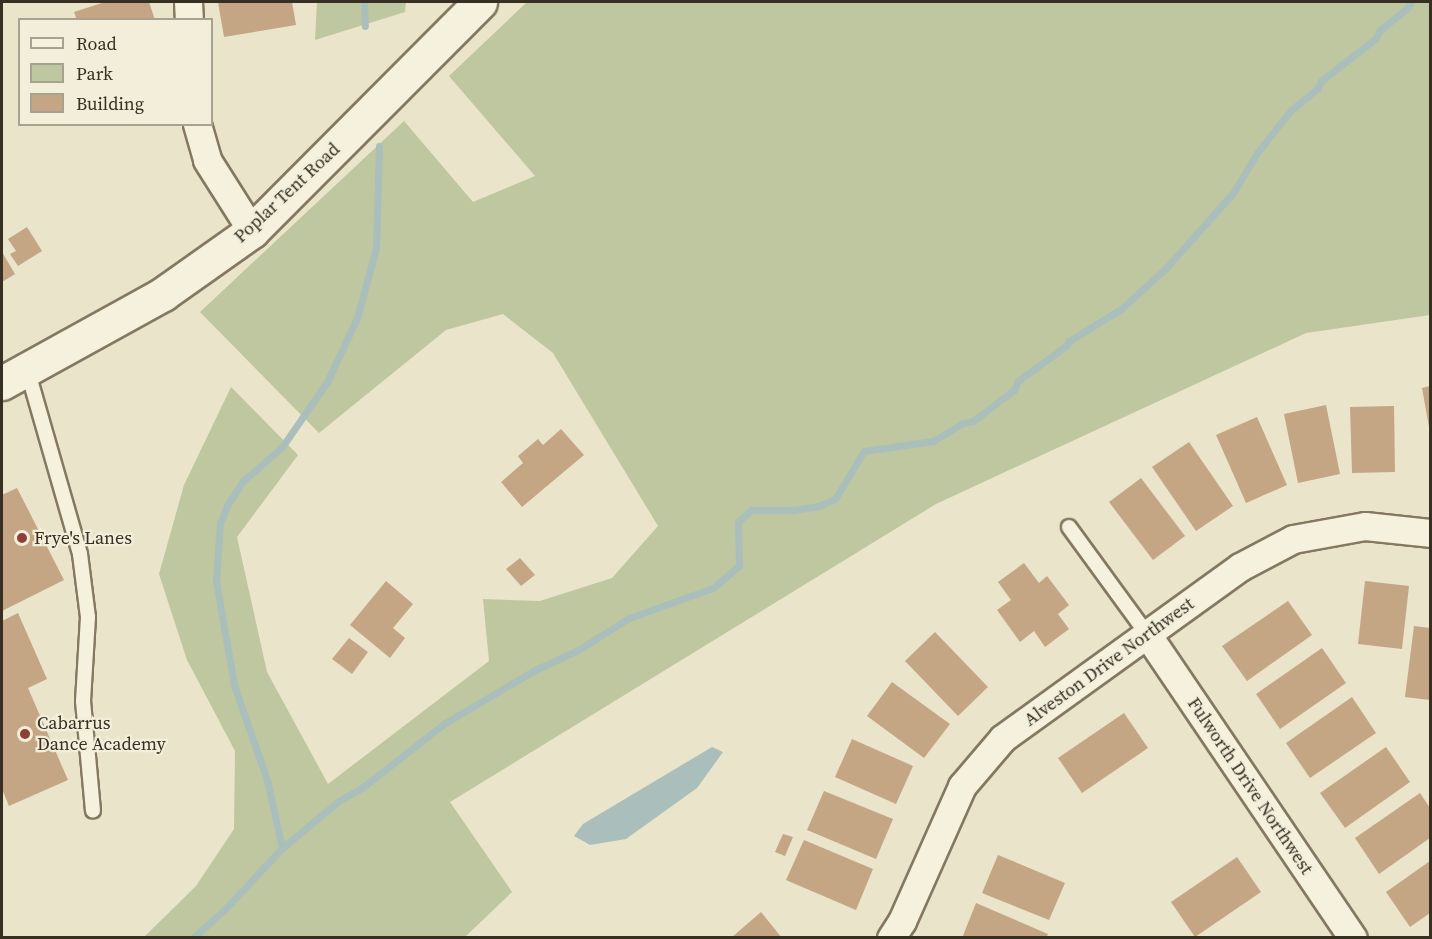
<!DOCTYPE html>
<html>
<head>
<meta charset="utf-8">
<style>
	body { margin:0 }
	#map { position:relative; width:1432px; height:939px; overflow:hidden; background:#eae4ca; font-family:"Source Serif 4",serif }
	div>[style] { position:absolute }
	.green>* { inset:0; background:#bec79f }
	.water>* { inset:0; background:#aabfbb }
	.stream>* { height:7px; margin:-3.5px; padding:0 3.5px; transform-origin:3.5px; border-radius:3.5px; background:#aabfbb }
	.building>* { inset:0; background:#c4a685 }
	.roads { filter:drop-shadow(2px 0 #857861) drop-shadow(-2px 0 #857861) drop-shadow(0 2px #857861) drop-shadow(0 -2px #857861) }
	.lane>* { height:14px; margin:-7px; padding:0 7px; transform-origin:7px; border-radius:7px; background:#f5f1dd }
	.street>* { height:27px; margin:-13.5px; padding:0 13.5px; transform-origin:13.5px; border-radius:13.5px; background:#f5f1dd }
	.secondary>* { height:33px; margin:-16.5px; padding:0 16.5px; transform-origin:16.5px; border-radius:16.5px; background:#f5f1dd }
	.dots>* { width:16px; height:16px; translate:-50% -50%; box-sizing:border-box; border:3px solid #f2eed9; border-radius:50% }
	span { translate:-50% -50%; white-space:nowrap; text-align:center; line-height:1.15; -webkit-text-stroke:4.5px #f2eed9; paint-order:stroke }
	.street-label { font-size:18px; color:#372f22 }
	.poi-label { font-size:18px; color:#372f22 }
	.left { translate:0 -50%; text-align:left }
	.frame { position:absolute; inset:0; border:3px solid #372f22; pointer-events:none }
	.legend { position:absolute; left:18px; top:18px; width:195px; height:108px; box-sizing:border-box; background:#f2eed9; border:2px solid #a7a290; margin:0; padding:8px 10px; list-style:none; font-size:18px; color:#372f22 }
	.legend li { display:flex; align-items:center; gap:12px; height:30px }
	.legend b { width:30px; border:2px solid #a7a290 }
</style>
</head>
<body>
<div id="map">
	<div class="green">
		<div style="clip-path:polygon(317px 2px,406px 2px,405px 12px,315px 40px)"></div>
		<div style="clip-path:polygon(527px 2px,1430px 2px,1430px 315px,1306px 333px,936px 504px,450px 802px,512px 892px,465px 937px,144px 937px,196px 886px,234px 829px,235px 751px,187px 660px,159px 574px,184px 485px,231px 387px,298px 455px,237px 537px,267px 672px,328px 784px,489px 661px,483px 599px,540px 601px,612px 578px,658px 526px,553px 353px,503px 314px,446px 330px,319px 433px,200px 312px,404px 121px,473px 202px,535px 176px,449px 76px)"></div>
	</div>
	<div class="water">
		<div style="clip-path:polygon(712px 747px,723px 752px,697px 788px,626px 839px,590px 845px,574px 836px,583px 824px)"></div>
	</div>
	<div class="stream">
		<div style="left:364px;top:2px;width:24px;rotate:88deg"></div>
		<div style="left:282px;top:848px;width:70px;rotate:-102.4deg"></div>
		<div style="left:267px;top:780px;width:101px;rotate:-109.2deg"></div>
		<div style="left:234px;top:685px;width:106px;rotate:-99.8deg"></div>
		<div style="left:216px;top:581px;width:58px;rotate:-86.1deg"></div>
		<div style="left:220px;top:523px;width:21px;rotate:-67deg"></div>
		<div style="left:228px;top:504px;width:27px;rotate:-57deg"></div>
		<div style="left:243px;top:481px;width:52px;rotate:-41.1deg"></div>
		<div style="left:282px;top:447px;width:79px;rotate:-55.3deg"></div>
		<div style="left:327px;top:382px;width:71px;rotate:-64.9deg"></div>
		<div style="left:357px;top:318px;width:73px;rotate:-74.8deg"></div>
		<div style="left:376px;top:248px;width:102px;rotate:-88.3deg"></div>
		<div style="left:193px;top:938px;width:43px;rotate:-42.2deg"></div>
		<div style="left:225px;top:909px;width:83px;rotate:-46.9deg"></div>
		<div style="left:282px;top:848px;width:75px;rotate:-39.6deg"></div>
		<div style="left:340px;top:800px;width:26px;rotate:-29deg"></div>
		<div style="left:363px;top:787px;width:104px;rotate:-38deg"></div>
		<div style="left:445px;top:723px;width:104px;rotate:-30.5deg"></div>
		<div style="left:535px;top:670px;width:47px;rotate:-24.9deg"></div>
		<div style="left:578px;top:650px;width:60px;rotate:-32.1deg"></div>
		<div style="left:629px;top:618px;width:89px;rotate:-19.7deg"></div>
		<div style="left:713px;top:588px;width:35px;rotate:-41deg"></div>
		<div style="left:739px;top:565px;width:43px;rotate:-91.3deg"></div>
		<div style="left:738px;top:522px;width:18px;rotate:-43deg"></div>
		<div style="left:751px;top:510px;width:41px"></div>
		<div style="left:792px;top:510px;width:27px;rotate:-8deg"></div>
		<div style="left:819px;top:506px;width:17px;rotate:-24deg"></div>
		<div style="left:835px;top:499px;width:56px;rotate:-58.9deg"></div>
		<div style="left:864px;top:451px;width:70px;rotate:-8.2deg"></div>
		<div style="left:933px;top:441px;width:35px;rotate:-31deg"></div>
		<div style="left:963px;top:423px;width:10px;rotate:-11deg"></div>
		<div style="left:973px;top:421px;width:51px;rotate:-37.1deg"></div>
		<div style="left:1014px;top:390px;width:10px;rotate:-66deg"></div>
		<div style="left:1018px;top:381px;width:61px;rotate:-36.3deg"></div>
		<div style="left:1067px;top:345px;width:4px;rotate:-63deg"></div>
		<div style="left:1069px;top:341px;width:61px;rotate:-31.6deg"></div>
		<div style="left:1121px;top:309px;width:61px;rotate:-42.3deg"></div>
		<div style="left:1166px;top:268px;width:101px;rotate:-48.2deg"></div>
		<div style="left:1233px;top:193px;width:47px;rotate:-59deg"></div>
		<div style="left:1257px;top:153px;width:53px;rotate:-51.8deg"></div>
		<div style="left:1290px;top:111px;width:35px;rotate:-39deg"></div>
		<div style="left:1317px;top:89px;width:9px;rotate:-63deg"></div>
		<div style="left:1321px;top:81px;width:70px;rotate:-38deg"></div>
		<div style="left:1376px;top:38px;width:9px;rotate:-63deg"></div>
		<div style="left:1380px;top:30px;width:35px;rotate:-39deg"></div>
		<div style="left:1407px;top:8px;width:7px;rotate:-56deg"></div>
	</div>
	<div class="building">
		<div style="clip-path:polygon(105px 2px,149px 2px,155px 20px,77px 20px,74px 12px)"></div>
		<div style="clip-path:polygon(218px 2px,292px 2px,296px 25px,224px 37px)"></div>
		<div style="clip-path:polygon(27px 227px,42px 251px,18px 266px,10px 254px,16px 251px,8px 239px)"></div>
		<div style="clip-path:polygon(2px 252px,15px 274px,2px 282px)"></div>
		<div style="clip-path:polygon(1430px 386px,1430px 427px,1429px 427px,1422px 388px)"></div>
		<div style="clip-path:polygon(1326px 405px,1340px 474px,1298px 483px,1284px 414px)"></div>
		<div style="clip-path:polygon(1394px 406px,1395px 472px,1352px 473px,1350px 407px)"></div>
		<div style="clip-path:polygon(1257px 417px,1287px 485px,1246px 503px,1216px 435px)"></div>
		<div style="clip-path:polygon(561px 429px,584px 455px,522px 507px,501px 482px,523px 463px,518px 456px,538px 439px,543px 445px)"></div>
		<div style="clip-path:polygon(1189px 442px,1233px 506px,1196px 531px,1152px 467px)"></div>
		<div style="clip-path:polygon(1141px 478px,1185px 536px,1153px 560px,1109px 502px)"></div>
		<div style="clip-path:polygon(17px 488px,64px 580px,2px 611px,2px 495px)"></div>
		<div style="clip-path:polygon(520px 558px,535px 575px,521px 586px,506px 569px)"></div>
		<div style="clip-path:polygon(1024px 563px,1039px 583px,1047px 576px,1069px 605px,1058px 614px,1069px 629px,1045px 647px,1034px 631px,1020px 642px,997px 610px,1011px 600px,998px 582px)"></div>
		<div style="clip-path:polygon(386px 581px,413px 604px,393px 628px,405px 638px,390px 658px,350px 625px)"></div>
		<div style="clip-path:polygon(1365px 581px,1409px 586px,1402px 649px,1358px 644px)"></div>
		<div style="clip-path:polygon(1288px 601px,1312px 635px,1247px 681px,1222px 646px)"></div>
		<div style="clip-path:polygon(18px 613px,47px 679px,28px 688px,68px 780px,9px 806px,2px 789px,2px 621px)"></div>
		<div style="clip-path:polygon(1414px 626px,1430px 628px,1430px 700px,1405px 697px)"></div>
		<div style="clip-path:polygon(935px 632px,988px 687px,958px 716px,905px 661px)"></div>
		<div style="clip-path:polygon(349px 638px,368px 652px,352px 674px,332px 659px)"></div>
		<div style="clip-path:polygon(1322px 648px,1346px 683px,1280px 729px,1256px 694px)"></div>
		<div style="clip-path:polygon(892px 682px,950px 724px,924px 758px,867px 716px)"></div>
		<div style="clip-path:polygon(1352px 697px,1376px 733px,1310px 778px,1286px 743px)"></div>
		<div style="clip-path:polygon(1124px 713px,1148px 748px,1082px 793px,1058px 758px)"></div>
		<div style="clip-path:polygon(852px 739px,913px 766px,896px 804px,835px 777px)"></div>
		<div style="clip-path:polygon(1386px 747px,1410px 782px,1345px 828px,1320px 793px)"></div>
		<div style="clip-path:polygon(824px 791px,893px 819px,876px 859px,807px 830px)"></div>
		<div style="clip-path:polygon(1420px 793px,1430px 808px,1430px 838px,1379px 874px,1355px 838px)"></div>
		<div style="clip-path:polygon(783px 834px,793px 837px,785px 856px,775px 852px)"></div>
		<div style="clip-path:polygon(804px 840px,873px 869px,856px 910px,786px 880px)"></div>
		<div style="clip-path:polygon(998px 855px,1065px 883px,1049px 920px,982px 893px)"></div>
		<div style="clip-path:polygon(1237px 857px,1261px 892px,1195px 937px,1171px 902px)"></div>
		<div style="clip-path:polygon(1430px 861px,1430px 913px,1410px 927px,1386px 892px)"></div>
		<div style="clip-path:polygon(976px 903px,1048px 934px,1046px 938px,962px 938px)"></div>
		<div style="clip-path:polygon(761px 912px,782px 938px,731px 938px)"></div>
	</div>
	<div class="roads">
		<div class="lane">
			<div style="left:27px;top:369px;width:192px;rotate:74deg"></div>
			<div style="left:80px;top:554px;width:64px;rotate:82.8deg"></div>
			<div style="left:88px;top:617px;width:84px;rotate:93.4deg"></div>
			<div style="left:83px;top:701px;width:110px;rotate:84.8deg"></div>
			<div style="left:1069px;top:527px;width:132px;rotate:53.9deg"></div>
		</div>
		<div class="street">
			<div style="left:188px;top:2px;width:18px;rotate:87deg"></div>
			<div style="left:197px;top:124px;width:37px;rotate:74deg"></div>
			<div style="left:207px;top:160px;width:84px;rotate:57.6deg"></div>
			<div style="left:1147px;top:634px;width:367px;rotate:55.9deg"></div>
			<div style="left:891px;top:938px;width:20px;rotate:-57deg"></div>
			<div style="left:902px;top:921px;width:148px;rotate:-66deg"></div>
			<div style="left:962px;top:786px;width:63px;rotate:-49.5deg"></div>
			<div style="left:1003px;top:738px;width:292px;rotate:-35.8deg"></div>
			<div style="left:1240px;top:567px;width:60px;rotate:-27.8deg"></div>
			<div style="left:1293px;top:539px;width:73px;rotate:-10.2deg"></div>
			<div style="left:1365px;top:526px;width:65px;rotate:6.1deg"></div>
		</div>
		<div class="secondary">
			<div style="left:2px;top:383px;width:184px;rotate:-28.9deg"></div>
			<div style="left:163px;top:294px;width:109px;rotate:-35.3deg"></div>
			<div style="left:252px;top:231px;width:323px;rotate:-45.1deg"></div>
		</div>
	</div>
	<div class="dots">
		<div style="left:22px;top:538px;background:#8d4037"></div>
		<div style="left:25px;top:734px;background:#8d4037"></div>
	</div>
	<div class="street-label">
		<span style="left:287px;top:193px;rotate:-43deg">Poplar Tent Road</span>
		<span style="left:1109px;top:662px;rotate:-36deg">Alveston Drive Northwest</span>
		<span style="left:1250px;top:786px;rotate:56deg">Fulworth Drive Northwest</span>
	</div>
	<div class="poi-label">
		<span class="left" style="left:34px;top:538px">Frye's Lanes</span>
		<span class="left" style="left:37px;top:734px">Cabarrus<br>Dance Academy</span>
	</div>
	<div class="frame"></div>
	<ul class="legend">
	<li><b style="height:8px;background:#f5f1dd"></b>Road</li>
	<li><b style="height:16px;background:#bec79f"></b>Park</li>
	<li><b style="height:16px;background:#c4a685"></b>Building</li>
	</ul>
</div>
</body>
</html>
